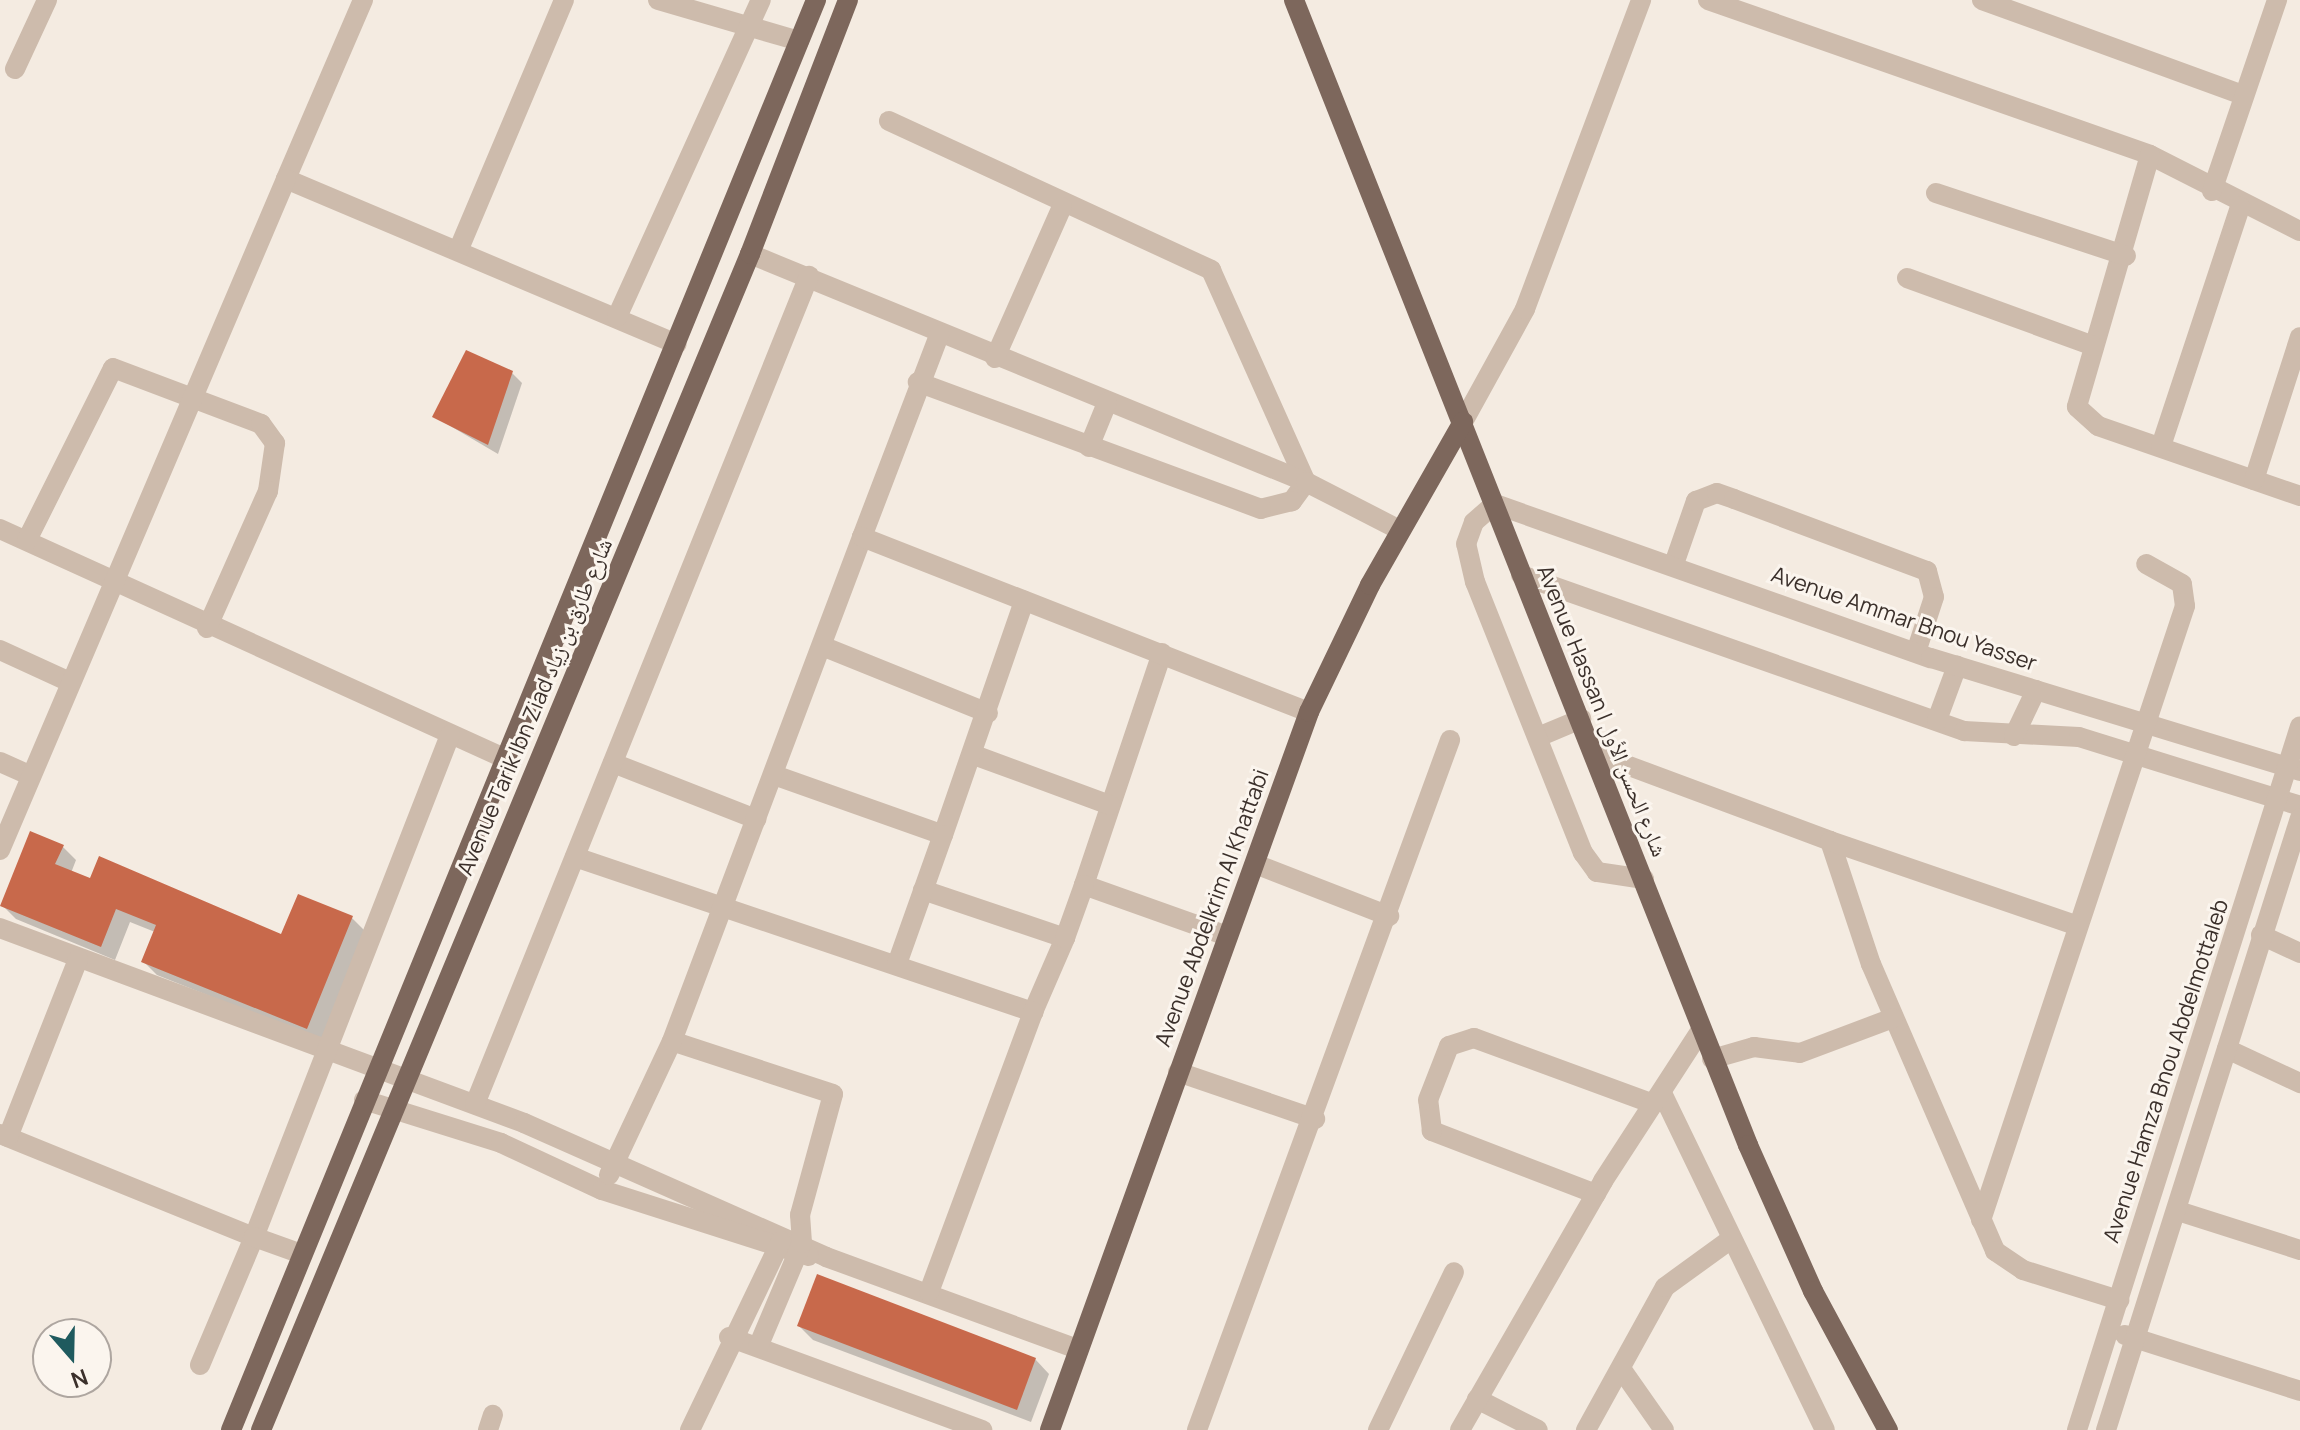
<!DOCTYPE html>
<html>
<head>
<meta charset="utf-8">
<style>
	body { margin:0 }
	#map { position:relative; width:2300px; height:1430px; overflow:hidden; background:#f4ebe1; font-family:Manrope,"Noto Naskh Arabic",sans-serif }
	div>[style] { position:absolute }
	.shadow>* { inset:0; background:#0003 }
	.building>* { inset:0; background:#c8694b }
	.minor>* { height:20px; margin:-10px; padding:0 10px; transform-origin:10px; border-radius:10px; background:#cdbbac }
	.major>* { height:20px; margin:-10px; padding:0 10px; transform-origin:10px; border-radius:10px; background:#7d675c }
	span { translate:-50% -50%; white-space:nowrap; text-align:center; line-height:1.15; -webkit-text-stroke:6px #fbf5ee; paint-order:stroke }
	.street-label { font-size:22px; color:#3b302b }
	.north { position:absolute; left:32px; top:1318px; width:80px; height:80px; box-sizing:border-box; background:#fbf5ee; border:2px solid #aea6a0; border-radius:50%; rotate:160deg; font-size:22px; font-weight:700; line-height:32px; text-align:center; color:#3b302b }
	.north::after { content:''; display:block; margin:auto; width:28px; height:36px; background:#1f5a5e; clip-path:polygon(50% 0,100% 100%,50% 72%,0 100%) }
</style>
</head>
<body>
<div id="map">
	<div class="shadow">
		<div style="clip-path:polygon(512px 373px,522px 383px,498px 454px,435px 417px)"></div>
		<div style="clip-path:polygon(62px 846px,76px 860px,71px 873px,282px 936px,352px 918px,366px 932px,322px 1041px,157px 975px,143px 961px,155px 932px,130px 922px,115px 960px,16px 919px,2px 905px)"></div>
		<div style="clip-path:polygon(799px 1326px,1035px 1359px,1049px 1374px,1031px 1422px,813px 1340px)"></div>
	</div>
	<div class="building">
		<div style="clip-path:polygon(466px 350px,513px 371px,488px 445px,432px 417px)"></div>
		<div style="clip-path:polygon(30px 831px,64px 845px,55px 864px,90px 878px,99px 856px,281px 934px,298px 894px,353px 916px,307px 1029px,141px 962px,156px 925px,116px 909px,101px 947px,0 906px)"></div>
		<div style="clip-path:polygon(817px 1274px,1036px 1358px,1017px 1410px,797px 1326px)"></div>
	</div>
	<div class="minor">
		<div style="left:363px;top:0;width:195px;rotate:113.3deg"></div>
		<div style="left:286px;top:179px;width:424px;rotate:22.9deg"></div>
		<div style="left:658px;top:0;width:147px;rotate:16.2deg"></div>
		<div style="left:1708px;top:0;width:468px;rotate:19.3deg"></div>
		<div style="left:2150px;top:155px;width:168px;rotate:26.9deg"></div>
		<div style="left:1982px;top:0;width:278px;rotate:20deg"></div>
		<div style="left:15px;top:69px;width:76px;rotate:-65.1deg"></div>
		<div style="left:889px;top:121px;width:355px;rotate:24.8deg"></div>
		<div style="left:1211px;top:270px;width:232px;rotate:65.9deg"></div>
		<div style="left:1306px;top:482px;width:24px;rotate:126deg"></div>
		<div style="left:1292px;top:501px;width:32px;rotate:166deg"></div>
		<div style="left:1261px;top:509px;width:366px;rotate:-159.7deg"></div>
		<div style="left:2150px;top:155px;width:262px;rotate:106.2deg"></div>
		<div style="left:2077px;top:407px;width:28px;rotate:42deg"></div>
		<div style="left:2098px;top:426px;width:214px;rotate:19.1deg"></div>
		<div style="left:2212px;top:191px;width:202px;rotate:-71.2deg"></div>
		<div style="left:1936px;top:193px;width:200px;rotate:18.3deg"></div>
		<div style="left:458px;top:251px;width:272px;rotate:-67.1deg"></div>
		<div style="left:750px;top:254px;width:601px;rotate:22.3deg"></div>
		<div style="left:1306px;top:482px;width:106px;rotate:27.1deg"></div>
		<div style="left:1907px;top:278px;width:199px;rotate:20deg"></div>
		<div style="left:617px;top:317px;width:348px;rotate:-65.6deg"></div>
		<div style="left:995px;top:358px;width:165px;rotate:-66.1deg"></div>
		<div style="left:1463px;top:422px;width:129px;rotate:-61.2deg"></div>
		<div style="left:1525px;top:309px;width:330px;rotate:-69.4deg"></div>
		<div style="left:2161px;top:446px;width:252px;rotate:-71.7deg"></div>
		<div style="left:1089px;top:447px;width:48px;rotate:-67.8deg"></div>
		<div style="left:2254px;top:480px;width:150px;rotate:-72.2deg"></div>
		<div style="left:0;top:529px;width:556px;rotate:24.44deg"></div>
		<div style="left:862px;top:537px;width:216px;rotate:-69.1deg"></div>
		<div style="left:27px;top:540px;width:192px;rotate:-63.4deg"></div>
		<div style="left:113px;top:368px;width:158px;rotate:20.7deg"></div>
		<div style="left:261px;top:424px;width:24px;rotate:54deg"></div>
		<div style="left:275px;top:443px;width:49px;rotate:98.3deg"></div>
		<div style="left:268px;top:491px;width:150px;rotate:114deg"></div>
		<div style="left:1674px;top:564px;width:67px;rotate:-70.8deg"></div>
		<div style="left:1696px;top:501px;width:22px;rotate:-21deg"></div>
		<div style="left:1717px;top:493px;width:18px;rotate:19deg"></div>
		<div style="left:1734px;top:499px;width:206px;rotate:20.5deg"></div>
		<div style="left:1927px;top:571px;width:27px;rotate:75deg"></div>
		<div style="left:1934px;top:597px;width:58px;rotate:108.1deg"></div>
		<div style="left:1521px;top:575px;width:470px;rotate:19.4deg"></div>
		<div style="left:1964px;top:731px;width:115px;rotate:3deg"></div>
		<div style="left:2079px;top:737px;width:232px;rotate:17.3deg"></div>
		<div style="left:822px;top:646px;width:179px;rotate:22deg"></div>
		<div style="left:0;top:650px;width:77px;rotate:24.6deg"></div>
		<div style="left:1162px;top:653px;width:245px;rotate:108.6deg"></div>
		<div style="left:1084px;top:885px;width:152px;rotate:19.6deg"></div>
		<div style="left:1937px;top:720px;width:58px;rotate:-69.7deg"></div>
		<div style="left:2014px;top:736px;width:51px;rotate:-64.4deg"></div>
		<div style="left:1538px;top:737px;width:47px;rotate:-22.7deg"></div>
		<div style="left:1594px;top:753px;width:252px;rotate:20.4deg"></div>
		<div style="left:1830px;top:841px;width:130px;rotate:71.6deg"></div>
		<div style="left:1871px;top:964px;width:313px;rotate:66.6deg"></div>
		<div style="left:1995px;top:1251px;width:34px;rotate:34deg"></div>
		<div style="left:2023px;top:1270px;width:101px;rotate:17.4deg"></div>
		<div style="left:974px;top:755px;width:145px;rotate:20.2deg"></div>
		<div style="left:0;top:762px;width:34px;rotate:24deg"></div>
		<div style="left:613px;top:763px;width:154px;rotate:21.4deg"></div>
		<div style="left:774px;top:775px;width:179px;rotate:19.5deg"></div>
		<div style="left:943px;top:835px;width:248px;rotate:-70.9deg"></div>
		<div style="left:1830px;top:841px;width:260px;rotate:18.9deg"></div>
		<div style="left:0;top:850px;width:729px;rotate:-66.91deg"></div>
		<div style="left:575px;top:857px;width:484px;rotate:18.7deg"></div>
		<div style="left:1033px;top:1012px;width:81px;rotate:-66.6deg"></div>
		<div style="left:1065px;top:938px;width:150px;rotate:-161.3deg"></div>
		<div style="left:1255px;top:864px;width:144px;rotate:21.2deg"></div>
		<div style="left:1644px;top:879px;width:48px;rotate:-171.5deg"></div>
		<div style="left:1597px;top:872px;width:24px;rotate:-126deg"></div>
		<div style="left:1583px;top:853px;width:292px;rotate:-111.7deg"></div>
		<div style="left:1475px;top:582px;width:39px;rotate:-103deg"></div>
		<div style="left:1466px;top:544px;width:23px;rotate:-70deg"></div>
		<div style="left:1474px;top:522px;width:28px;rotate:-41deg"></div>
		<div style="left:1495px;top:504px;width:462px;rotate:19.5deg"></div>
		<div style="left:1931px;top:658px;width:386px;rotate:17deg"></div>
		<div style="left:0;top:928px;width:559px;rotate:20.41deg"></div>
		<div style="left:524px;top:1123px;width:330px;rotate:23.9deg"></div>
		<div style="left:826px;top:1257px;width:268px;rotate:20.1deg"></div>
		<div style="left:2261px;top:935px;width:43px;rotate:24.8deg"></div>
		<div style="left:1065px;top:938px;width:56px;rotate:-70.3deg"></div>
		<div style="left:897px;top:964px;width:137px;rotate:-70.4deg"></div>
		<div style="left:2227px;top:1049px;width:81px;rotate:25deg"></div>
		<div style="left:1712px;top:1059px;width:44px;rotate:-15.9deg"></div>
		<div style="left:1754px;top:1047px;width:46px;rotate:7.4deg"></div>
		<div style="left:1800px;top:1053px;width:99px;rotate:-20.6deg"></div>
		<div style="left:1178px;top:1072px;width:145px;rotate:18.9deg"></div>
		<div style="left:1662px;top:1093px;width:374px;rotate:64.2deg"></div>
		<div style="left:364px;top:1100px;width:144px;rotate:17.4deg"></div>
		<div style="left:501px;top:1143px;width:111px;rotate:25deg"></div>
		<div style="left:602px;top:1190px;width:217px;rotate:17.7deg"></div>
		<div style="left:475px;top:1104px;width:893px;rotate:-68.03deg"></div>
		<div style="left:0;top:1134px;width:274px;rotate:22.1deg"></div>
		<div style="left:254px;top:1237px;width:539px;rotate:-68.67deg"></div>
		<div style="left:8px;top:1137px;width:191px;rotate:-68.5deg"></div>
		<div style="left:609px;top:1175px;width:148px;rotate:-64.8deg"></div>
		<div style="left:1596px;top:1194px;width:176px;rotate:-159deg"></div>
		<div style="left:1432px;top:1131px;width:31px;rotate:-97deg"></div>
		<div style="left:1428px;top:1100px;width:58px;rotate:-68.7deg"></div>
		<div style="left:1449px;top:1046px;width:26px;rotate:-18deg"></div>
		<div style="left:1474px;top:1038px;width:191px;rotate:20.2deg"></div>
		<div style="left:2178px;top:1211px;width:128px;rotate:17.7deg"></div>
		<div style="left:1981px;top:1220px;width:647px;rotate:-71.62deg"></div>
		<div style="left:2185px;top:606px;width:22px;rotate:-98deg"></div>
		<div style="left:2182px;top:584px;width:41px;rotate:-150.9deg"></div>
		<div style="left:929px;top:1292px;width:299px;rotate:-69.6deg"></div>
		<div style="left:2125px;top:1335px;width:184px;rotate:17.7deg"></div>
		<div style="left:729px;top:1337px;width:270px;rotate:20.2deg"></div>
		<div style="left:758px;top:1347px;width:113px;rotate:-67.1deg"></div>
		<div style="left:802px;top:1243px;width:28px;rotate:-94deg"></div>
		<div style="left:800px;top:1215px;width:125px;rotate:-74.7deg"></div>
		<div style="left:833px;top:1094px;width:169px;rotate:-161.8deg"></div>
		<div style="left:672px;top:1041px;width:539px;rotate:-69.34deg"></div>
		<div style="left:862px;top:537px;width:480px;rotate:21.4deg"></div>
		<div style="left:200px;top:1365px;width:139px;rotate:-67.1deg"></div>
		<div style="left:254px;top:1237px;width:48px;rotate:19.6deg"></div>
		<div style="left:1622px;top:1370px;width:73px;rotate:55deg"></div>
		<div style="left:1477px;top:1399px;width:68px;rotate:26.9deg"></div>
		<div style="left:488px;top:1430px;width:16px;rotate:-72deg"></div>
		<div style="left:690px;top:1430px;width:210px;rotate:-64.3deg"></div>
		<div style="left:1197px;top:1430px;width:735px;rotate:-69.86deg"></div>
		<div style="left:1378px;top:1430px;width:175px;rotate:-64.3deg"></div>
		<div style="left:1460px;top:1430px;width:287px;rotate:-60.1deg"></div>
		<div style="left:1603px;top:1181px;width:180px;rotate:-57deg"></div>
		<div style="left:1586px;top:1430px;width:163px;rotate:-61.1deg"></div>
		<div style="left:1665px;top:1287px;width:82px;rotate:-36deg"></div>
		<div style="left:2077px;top:1430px;width:738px;rotate:-72.42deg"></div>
		<div style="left:2106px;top:1430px;width:642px;rotate:-72.41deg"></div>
	</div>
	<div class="major">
		<div style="left:1294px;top:0;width:1232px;rotate:68.37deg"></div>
		<div style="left:1748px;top:1145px;width:160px;rotate:66deg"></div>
		<div style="left:1813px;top:1291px;width:158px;rotate:61.7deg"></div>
		<div style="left:231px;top:1430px;width:1545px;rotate:-67.75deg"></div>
		<div style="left:261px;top:1430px;width:1274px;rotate:-67.42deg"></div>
		<div style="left:750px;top:254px;width:272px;rotate:-68.9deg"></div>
		<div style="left:1050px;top:1430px;width:763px;rotate:-70.16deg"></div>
		<div style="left:1309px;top:712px;width:141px;rotate:-64.3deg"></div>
		<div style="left:1370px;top:585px;width:188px;rotate:-60.3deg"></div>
	</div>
	<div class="street-label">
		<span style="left:1904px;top:619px;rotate:19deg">Avenue Ammar Bnou Yasser</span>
		<span style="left:535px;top:707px;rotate:-67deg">Avenue Tarik Ibn Ziad شارع طارق بن زياد</span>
		<span style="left:1602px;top:711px;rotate:68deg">Avenue Hassan I شارع الحسن الأول</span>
		<span style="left:1212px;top:908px;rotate:-70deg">Avenue Abdelkrim Al Khattabi</span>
		<span style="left:2166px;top:1071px;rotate:-72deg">Avenue Hamza Bnou Abdelmottaleb</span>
	</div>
	<div class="north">N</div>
</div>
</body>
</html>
